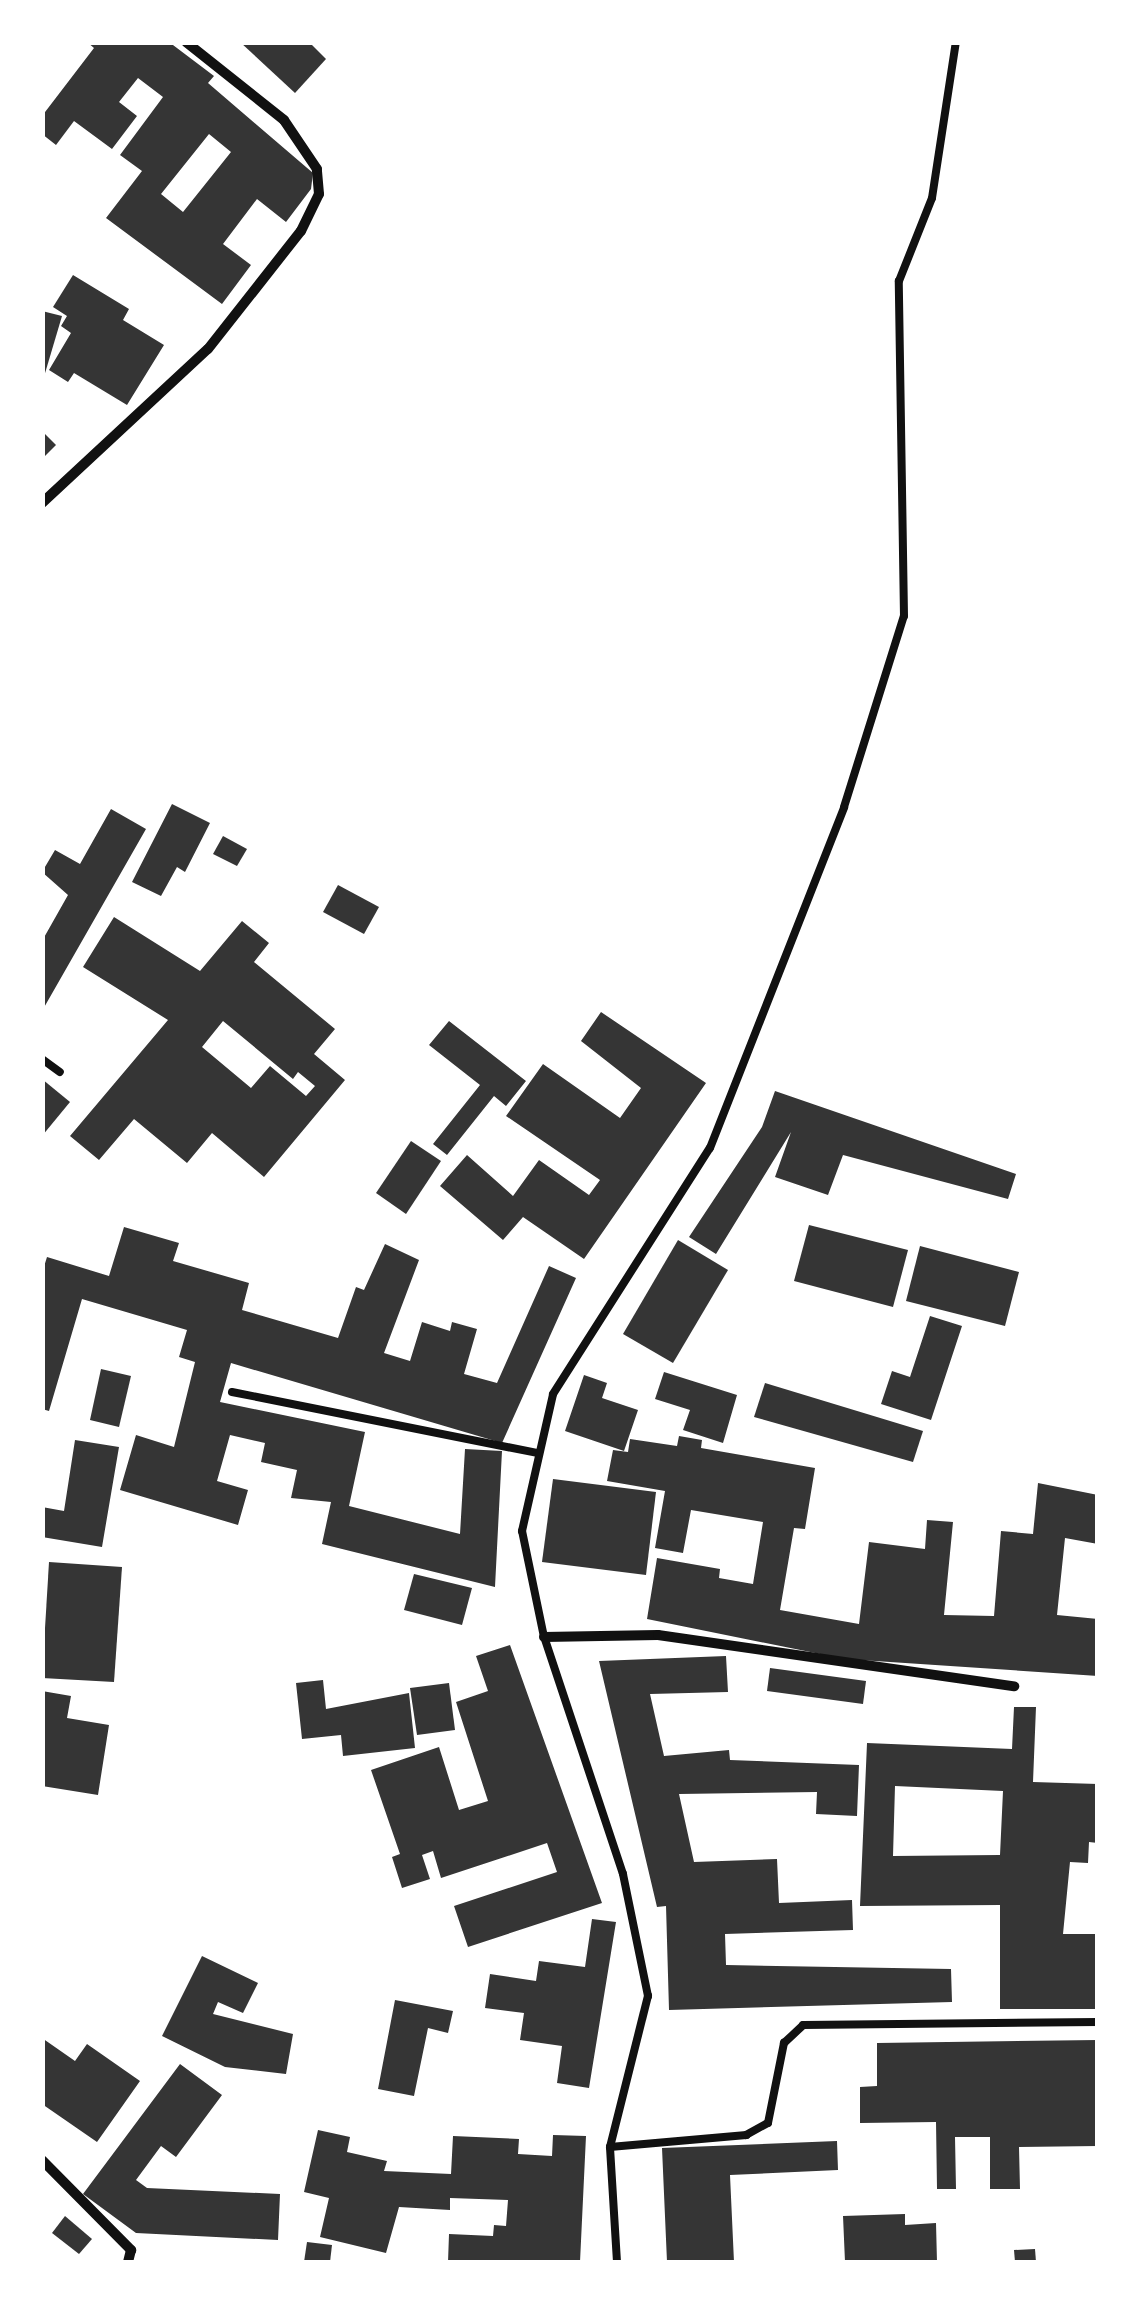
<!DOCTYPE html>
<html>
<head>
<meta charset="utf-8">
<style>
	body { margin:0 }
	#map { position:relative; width:1140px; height:2305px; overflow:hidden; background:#fff; font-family:"IBM Plex Sans",sans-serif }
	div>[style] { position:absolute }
	.building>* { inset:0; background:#353535 }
	.service>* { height:8px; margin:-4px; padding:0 4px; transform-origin:4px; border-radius:4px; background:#111 }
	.minor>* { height:10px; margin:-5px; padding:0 5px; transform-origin:5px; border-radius:5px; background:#111 }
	span { translate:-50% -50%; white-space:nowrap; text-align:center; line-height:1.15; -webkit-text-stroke:10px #fff; paint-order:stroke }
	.frame { position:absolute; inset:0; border:45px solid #fff; pointer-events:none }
</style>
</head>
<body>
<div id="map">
	<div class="building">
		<div style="clip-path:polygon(evenodd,87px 42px,169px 42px,214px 76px,208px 83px,313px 173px,311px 189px,286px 222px,257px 199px,223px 244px,251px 265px,222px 304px,106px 218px,142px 171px,120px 155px,163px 97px,138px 78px,119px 102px,137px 116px,112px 149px,74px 121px,56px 145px,42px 134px,42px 116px,94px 48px,87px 42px,209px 134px,231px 152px,183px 212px,161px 194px,209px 134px)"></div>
		<div style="clip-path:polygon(240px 42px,309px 42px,326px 59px,295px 93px)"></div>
		<div style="clip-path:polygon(73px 275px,129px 309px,123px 320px,164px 345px,127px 405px,74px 373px,68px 382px,49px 370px,71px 333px,61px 326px,67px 316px,53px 307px)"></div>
		<div style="clip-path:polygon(42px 311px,62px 316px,43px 380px,42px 380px)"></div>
		<div style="clip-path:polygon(42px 431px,56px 445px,42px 459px)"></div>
		<div style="clip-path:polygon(172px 804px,210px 823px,185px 872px,177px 867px,161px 896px,132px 882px)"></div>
		<div style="clip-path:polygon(111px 809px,146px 829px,42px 1011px,42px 941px,68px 895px,42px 872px,55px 850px,80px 864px)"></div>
		<div style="clip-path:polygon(223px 836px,247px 849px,237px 866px,213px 854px)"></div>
		<div style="clip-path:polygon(338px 885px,379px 907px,364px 934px,323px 912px)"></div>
		<div style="clip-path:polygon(evenodd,114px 917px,200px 971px,242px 921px,269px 943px,254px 962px,335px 1029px,314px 1054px,345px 1080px,264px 1177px,212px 1133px,187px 1163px,134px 1119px,99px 1160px,70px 1136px,168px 1020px,83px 967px,114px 917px,223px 1021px,293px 1079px,298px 1072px,315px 1086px,306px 1096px,270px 1066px,251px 1088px,202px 1047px,223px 1021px)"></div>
		<div style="clip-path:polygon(601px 1012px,706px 1083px,584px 1259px,523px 1217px,503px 1240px,440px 1186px,467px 1155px,513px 1196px,539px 1160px,589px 1195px,600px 1180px,506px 1116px,543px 1064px,620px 1118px,641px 1088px,581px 1041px)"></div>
		<div style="clip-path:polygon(449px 1021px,526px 1081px,506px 1106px,494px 1096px,447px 1155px,433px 1144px,480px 1085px,429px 1045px)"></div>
		<div style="clip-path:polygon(42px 1079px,70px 1102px,42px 1136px)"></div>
		<div style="clip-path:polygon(775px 1091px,1016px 1174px,1008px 1199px,843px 1155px,828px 1195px,775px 1177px,791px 1132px,716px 1254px,689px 1237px,762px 1127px)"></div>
		<div style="clip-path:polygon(411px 1141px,441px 1161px,406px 1214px,376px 1193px)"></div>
		<div style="clip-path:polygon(809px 1225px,908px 1250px,893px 1307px,794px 1281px)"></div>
		<div style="clip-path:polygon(124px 1227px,179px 1243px,173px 1261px,249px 1283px,242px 1310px,338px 1338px,356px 1287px,364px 1290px,385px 1244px,419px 1260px,384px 1353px,410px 1361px,422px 1322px,450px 1331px,452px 1322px,477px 1329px,464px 1374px,497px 1383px,549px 1266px,576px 1278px,502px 1443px,231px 1363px,220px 1402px,365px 1432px,349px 1506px,460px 1534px,465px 1449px,502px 1451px,495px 1587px,322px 1544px,331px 1502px,291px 1498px,297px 1470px,261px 1462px,265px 1443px,230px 1435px,217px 1481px,248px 1490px,238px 1525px,120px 1490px,136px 1435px,174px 1447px,195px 1362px,179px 1357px,187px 1330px,82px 1299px,49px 1411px,42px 1409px,42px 1273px,47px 1257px,109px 1276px)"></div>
		<div style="clip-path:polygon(678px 1240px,728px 1270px,673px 1363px,623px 1334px)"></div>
		<div style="clip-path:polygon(920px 1246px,1019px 1272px,1005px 1326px,906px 1301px)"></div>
		<div style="clip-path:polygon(930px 1316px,962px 1326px,931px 1420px,881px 1404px,892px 1371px,910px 1377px)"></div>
		<div style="clip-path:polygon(101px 1369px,131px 1376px,119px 1427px,90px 1420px)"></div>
		<div style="clip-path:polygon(664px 1372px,737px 1395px,723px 1443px,683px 1430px,690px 1410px,655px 1399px)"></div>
		<div style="clip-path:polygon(584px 1375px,607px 1383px,602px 1398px,638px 1410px,624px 1451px,565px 1431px)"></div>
		<div style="clip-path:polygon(765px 1383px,923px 1431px,913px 1462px,754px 1417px)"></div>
		<div style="clip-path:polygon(679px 1436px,702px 1440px,701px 1448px,815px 1468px,805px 1529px,794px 1528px,780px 1610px,859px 1624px,869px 1542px,925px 1549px,927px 1520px,953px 1522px,944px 1615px,994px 1616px,1001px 1531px,1033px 1534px,1038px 1483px,1098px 1495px,1098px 1544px,1065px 1538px,1057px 1615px,1098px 1619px,1098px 1676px,845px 1659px,647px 1619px,657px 1558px,720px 1569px,719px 1578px,753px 1584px,763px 1522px,691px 1510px,683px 1553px,655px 1548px,665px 1491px,607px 1481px,613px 1450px,628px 1452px,630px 1439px,677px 1446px)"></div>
		<div style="clip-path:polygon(75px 1440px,119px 1447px,102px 1547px,42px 1537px,42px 1507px,64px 1511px)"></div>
		<div style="clip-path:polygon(553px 1479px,656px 1492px,646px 1575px,542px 1562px)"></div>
		<div style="clip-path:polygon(49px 1562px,122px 1567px,114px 1682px,42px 1678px)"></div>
		<div style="clip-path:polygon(414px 1574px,472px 1588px,462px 1625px,404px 1610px)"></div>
		<div style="clip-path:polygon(510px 1645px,602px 1903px,468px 1947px,454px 1906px,557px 1872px,547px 1843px,441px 1878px,433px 1851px,422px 1855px,430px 1879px,402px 1888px,392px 1857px,400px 1854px,371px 1770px,439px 1747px,459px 1810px,488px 1801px,456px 1702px,488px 1691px,476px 1656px)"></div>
		<div style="clip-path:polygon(726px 1656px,728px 1692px,650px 1694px,664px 1756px,729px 1750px,730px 1760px,859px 1765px,857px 1816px,816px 1814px,817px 1792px,679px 1794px,694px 1862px,777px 1859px,779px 1903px,852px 1900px,853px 1930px,725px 1934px,726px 1965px,951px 1969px,952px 2002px,669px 2010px,666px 1906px,657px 1907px,599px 1661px)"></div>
		<div style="clip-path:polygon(770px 1668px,866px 1681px,863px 1704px,767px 1691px)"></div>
		<div style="clip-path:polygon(323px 1680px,326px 1709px,409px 1693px,415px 1748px,343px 1756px,341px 1735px,302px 1739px,296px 1683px)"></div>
		<div style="clip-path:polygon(449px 1683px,455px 1730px,417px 1735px,410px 1688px)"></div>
		<div style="clip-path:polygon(42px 1691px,71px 1696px,67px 1718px,109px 1725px,98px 1795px,42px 1786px)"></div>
		<div style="clip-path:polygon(evenodd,1014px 1707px,1036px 1707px,1033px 1782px,1098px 1784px,1098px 1843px,1089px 1842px,1088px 1863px,1070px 1862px,1063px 1934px,1098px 1934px,1098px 2009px,1000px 2009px,1000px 1905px,860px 1906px,867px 1743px,1012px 1749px,1014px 1707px,895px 1786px,1003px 1791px,1000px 1855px,893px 1856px,895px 1786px)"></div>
		<div style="clip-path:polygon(592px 1919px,616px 1922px,589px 2088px,557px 2083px,562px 2046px,520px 2040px,524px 2013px,485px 2008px,490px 1974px,536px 1981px,539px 1961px,585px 1967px)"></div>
		<div style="clip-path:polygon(202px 1956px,258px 1983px,243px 2013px,218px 2002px,213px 2014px,293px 2034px,286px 2074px,225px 2067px,162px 2036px)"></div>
		<div style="clip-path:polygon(395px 2000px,453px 2011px,448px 2033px,428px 2028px,414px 2096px,378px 2089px)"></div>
		<div style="clip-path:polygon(42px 2038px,75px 2061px,87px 2044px,140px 2081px,97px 2142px,42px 2104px)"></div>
		<div style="clip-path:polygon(1098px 2040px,1098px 2146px,1019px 2147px,1020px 2189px,990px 2189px,990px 2137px,955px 2137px,956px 2189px,937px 2189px,936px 2122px,860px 2123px,860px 2087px,877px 2086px,877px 2043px)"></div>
		<div style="clip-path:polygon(180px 2064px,222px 2095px,176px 2157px,161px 2146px,136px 2180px,147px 2188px,280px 2194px,278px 2240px,136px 2233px,83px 2194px)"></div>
		<div style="clip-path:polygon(318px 2130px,350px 2137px,347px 2152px,387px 2161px,384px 2171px,451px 2174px,453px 2136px,519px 2139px,518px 2154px,552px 2156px,553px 2135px,586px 2136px,580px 2262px,448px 2262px,449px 2234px,493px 2236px,494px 2225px,506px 2226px,508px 2200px,450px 2198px,450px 2210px,399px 2207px,386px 2253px,320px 2237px,329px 2198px,304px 2192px)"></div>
		<div style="clip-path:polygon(837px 2141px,838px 2170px,730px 2175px,734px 2262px,667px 2262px,662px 2148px)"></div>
		<div style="clip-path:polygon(905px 2214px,905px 2225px,936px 2223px,937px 2262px,845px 2262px,843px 2216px)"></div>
		<div style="clip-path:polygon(65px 2216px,92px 2239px,79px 2254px,52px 2233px)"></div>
		<div style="clip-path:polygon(307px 2242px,332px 2245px,330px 2262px,304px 2262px)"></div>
		<div style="clip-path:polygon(1035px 2249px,1036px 2262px,1015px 2262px,1014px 2250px)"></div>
	</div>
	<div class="service">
		<div style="left:42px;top:1059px;width:22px;rotate:36deg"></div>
		<div style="left:232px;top:1392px;width:311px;rotate:11.3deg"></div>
		<div style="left:610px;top:2147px;width:137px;rotate:-5deg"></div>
		<div style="left:746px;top:2135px;width:25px;rotate:-29deg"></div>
		<div style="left:768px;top:2123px;width:82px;rotate:-78.7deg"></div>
		<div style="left:784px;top:2043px;width:26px;rotate:-43deg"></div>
		<div style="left:803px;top:2025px;width:295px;rotate:-0.6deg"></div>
		<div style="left:617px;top:2262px;width:115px;rotate:-93.5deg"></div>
		<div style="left:610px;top:2147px;width:156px;rotate:-75.9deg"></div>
		<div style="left:648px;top:1996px;width:125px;rotate:-101.6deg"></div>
		<div style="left:623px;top:1874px;width:250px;rotate:-108.4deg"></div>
		<div style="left:544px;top:1637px;width:108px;rotate:-101.7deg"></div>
		<div style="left:522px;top:1531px;width:140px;rotate:-77.2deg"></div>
		<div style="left:553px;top:1394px;width:292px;rotate:-57.5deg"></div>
		<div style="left:710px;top:1148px;width:366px;rotate:-68.5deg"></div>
		<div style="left:844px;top:807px;width:200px;rotate:-72.6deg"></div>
		<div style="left:904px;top:616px;width:335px;rotate:-90.9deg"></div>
		<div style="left:899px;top:281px;width:89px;rotate:-68.3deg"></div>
		<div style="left:932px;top:198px;width:158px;rotate:-81.3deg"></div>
	</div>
	<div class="minor">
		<div style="left:42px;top:503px;width:226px;rotate:-42.9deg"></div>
		<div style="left:208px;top:349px;width:150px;rotate:-51.8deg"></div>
		<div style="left:301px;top:231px;width:41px;rotate:-64.1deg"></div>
		<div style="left:319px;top:194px;width:25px;rotate:-95deg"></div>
		<div style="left:317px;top:169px;width:59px;rotate:-124deg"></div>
		<div style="left:284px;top:120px;width:125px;rotate:-141.5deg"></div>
		<div style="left:544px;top:1637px;width:114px;rotate:-1deg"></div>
		<div style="left:658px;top:1635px;width:360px;rotate:8.2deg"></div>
		<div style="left:42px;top:2160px;width:127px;rotate:45.3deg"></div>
		<div style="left:131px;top:2250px;width:12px;rotate:104deg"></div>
	</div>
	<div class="frame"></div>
</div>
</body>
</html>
